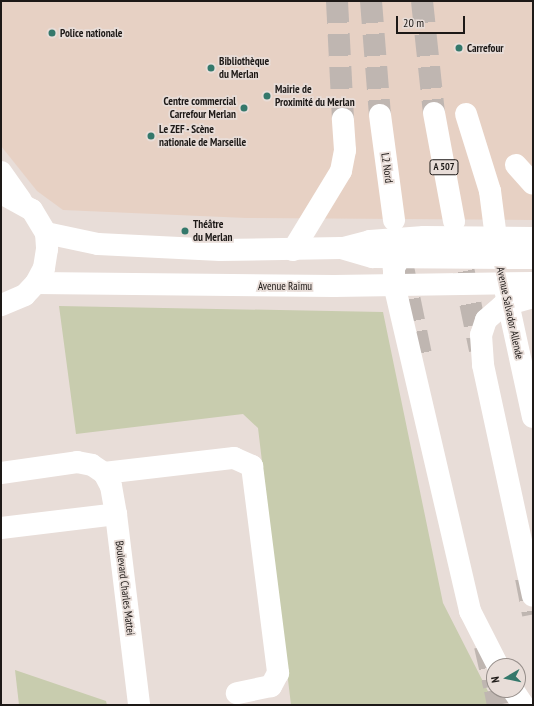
<!DOCTYPE html>
<html>
<head>
<meta charset="utf-8">
<style>
	body { margin:0 }
	#map { position:relative; width:534px; height:706px; overflow:hidden; background:#e8ddd8; font-family:"PT Sans Narrow",sans-serif }
	div>[style] { position:absolute }
	.commercial>* { inset:0; background:#e7d1c4 }
	.green>* { inset:0; background:#c8ccae }
	.minor-tunnel>* { height:22px; margin-top:-11px; transform-origin:0; background:repeating-linear-gradient(90deg,#bfb6b1 0 22px,transparent 0 33px) }
	.highway-tunnel>* { height:22px; margin-top:-11px; transform-origin:0; background:repeating-linear-gradient(90deg,#bfb6b1 0 22px,transparent 0 33px) }
	.minor>* { height:22px; margin:-11px; padding:0 11px; transform-origin:11px; border-radius:11px; background:#fff }
	.highway>* { height:22px; margin:-11px; padding:0 11px; transform-origin:11px; border-radius:11px; background:#fff }
	.dots>* { width:11px; height:11px; translate:-50% -50%; box-sizing:border-box; border:2px solid #e8ddd8; border-radius:50% }
	span { translate:-50% -50%; white-space:nowrap; text-align:center; line-height:1.15; -webkit-text-stroke:3.5px #e8ddd8; paint-order:stroke }
	.shield-label span { padding:1px 3px; background:#e8ddd8; border:1px solid; border-radius:3px; -webkit-text-stroke-width:0 }
	.shield-label { font-size:10px; color:#1d1917; font-weight:700 }
	.poi-label { font-size:11px; color:#1d1917; font-weight:700 }
	.left { translate:0 -50%; text-align:left }
	.right { translate:-100% -50%; text-align:right }
	.street-label { font-size:11px; color:#1d1917 }
	.frame { position:absolute; inset:0; border:2px solid #1d1917; pointer-events:none }
	.north { position:absolute; left:486px; top:658px; width:40px; height:40px; box-sizing:border-box; background:#e8ddd8; border:1px solid #978f8b; border-radius:50%; rotate:261deg; font-size:11px; font-weight:700; line-height:16px; text-align:center; color:#1d1917 }
	.north::after { content:''; display:block; margin:auto; width:14px; height:18px; background:#34786b; clip-path:polygon(50% 0,100% 100%,50% 72%,0 100%) }
	.scale { position:absolute; left:396px; top:16px; width:69px; height:18px; box-sizing:border-box; border:2px solid #1d1917; border-top:0; padding-left:5px; font-size:12px; line-height:14px; white-space:nowrap; color:#1d1917; -webkit-text-stroke:3px #e8ddd8; paint-order:stroke }
</style>
</head>
<body>
<div id="map">
	<div class="commercial">
		<div style="clip-path:polygon(1px 1px,533px 1px,533px 220px,246px 218px,63px 210px,37px 191px,1px 146px)"></div>
	</div>
	<div class="green">
		<div style="clip-path:polygon(59px 306px,383px 312px,443px 603px,495px 705px,291px 705px,258px 428px,243px 414px,76px 434px)"></div>
		<div style="clip-path:polygon(15px 670px,106px 701px,107px 705px,19px 705px)"></div>
	</div>
	<div class="minor-tunnel">
		<div style="left:337px;top:1px;width:118px;rotate:87.1deg"></div>
	</div>
	<div class="highway-tunnel">
		<div style="left:371px;top:1px;width:114px;rotate:85.5deg"></div>
		<div style="left:422px;top:1px;width:113px;rotate:83.9deg"></div>
		<div style="left:457px;top:239px;width:113px;rotate:78.3deg"></div>
		<div style="left:403px;top:267px;width:90px;rotate:78.4deg"></div>
		<div style="left:526px;top:578px;width:37px;rotate:79deg"></div>
		<div style="left:485px;top:646px;width:41px;rotate:77.3deg"></div>
		<div style="left:495px;top:690px;width:15px;rotate:79deg"></div>
	</div>
	<div class="minor">
		<div style="left:466px;top:114px;width:81px;rotate:72.7deg"></div>
		<div style="left:490px;top:191px;width:47px;rotate:82.7deg"></div>
		<div style="left:516px;top:165px;width:25px;rotate:48deg"></div>
		<div style="left:1px;top:172px;width:35px;rotate:55deg"></div>
		<div style="left:1px;top:193px;width:35px;rotate:29deg"></div>
		<div style="left:32px;top:210px;width:27px;rotate:59deg"></div>
		<div style="left:46px;top:233px;width:16px;rotate:86deg"></div>
		<div style="left:47px;top:249px;width:19px;rotate:99deg"></div>
		<div style="left:44px;top:268px;width:17px;rotate:118deg"></div>
		<div style="left:36px;top:283px;width:16px;rotate:133deg"></div>
		<div style="left:25px;top:295px;width:26px;rotate:157deg"></div>
		<div style="left:46px;top:233px;width:53px;rotate:11.9deg"></div>
		<div style="left:98px;top:244px;width:122px;rotate:2.8deg"></div>
		<div style="left:220px;top:250px;width:121px;rotate:-0.9deg"></div>
		<div style="left:341px;top:248px;width:33px;rotate:16deg"></div>
		<div style="left:373px;top:257px;width:160px;rotate:0.4deg"></div>
		<div style="left:424px;top:237px;width:31px;rotate:140deg"></div>
		<div style="left:400px;top:257px;width:13px;rotate:119deg"></div>
		<div style="left:394px;top:268px;width:16px;rotate:90deg"></div>
		<div style="left:394px;top:284px;width:336px;rotate:76.9deg"></div>
		<div style="left:470px;top:611px;width:62px;rotate:63deg"></div>
		<div style="left:344px;top:248px;width:27px;rotate:-15deg"></div>
		<div style="left:370px;top:241px;width:54px;rotate:-4.2deg"></div>
		<div style="left:424px;top:237px;width:109px;rotate:0.5deg"></div>
		<div style="left:293px;top:250px;width:92px;rotate:-58.7deg"></div>
		<div style="left:341px;top:171px;width:21px;rotate:-79deg"></div>
		<div style="left:345px;top:150px;width:31px;rotate:-94deg"></div>
		<div style="left:36px;top:283px;width:298px;rotate:0.6deg"></div>
		<div style="left:334px;top:286px;width:199px;rotate:-0.9deg"></div>
		<div style="left:505px;top:289px;width:131px;rotate:77.7deg"></div>
		<div style="left:533px;top:297px;width:32px;rotate:164deg"></div>
		<div style="left:502px;top:306px;width:21px;rotate:139deg"></div>
		<div style="left:486px;top:320px;width:16px;rotate:108deg"></div>
		<div style="left:481px;top:335px;width:30px;rotate:86deg"></div>
		<div style="left:483px;top:365px;width:236px;rotate:77.8deg"></div>
		<div style="left:1px;top:473px;width:77px;rotate:-8.2deg"></div>
		<div style="left:77px;top:462px;width:15px;rotate:11deg"></div>
		<div style="left:92px;top:465px;width:14px;rotate:34deg"></div>
		<div style="left:104px;top:473px;width:15px;rotate:62deg"></div>
		<div style="left:111px;top:486px;width:28px;rotate:80deg"></div>
		<div style="left:116px;top:514px;width:192px;rotate:83.1deg"></div>
		<div style="left:104px;top:473px;width:131px;rotate:-6.6deg"></div>
		<div style="left:234px;top:458px;width:20px;rotate:24deg"></div>
		<div style="left:252px;top:466px;width:209px;rotate:82.8deg"></div>
		<div style="left:278px;top:673px;width:15px;rotate:118deg"></div>
		<div style="left:271px;top:686px;width:35px;rotate:168deg"></div>
		<div style="left:1px;top:528px;width:116px;rotate:-6.9deg"></div>
		<div style="left:513px;top:690px;width:18px;rotate:56deg"></div>
	</div>
	<div class="highway">
		<div style="left:434px;top:113px;width:110px;rotate:79.5deg"></div>
		<div style="left:380px;top:115px;width:106px;rotate:82.4deg"></div>
	</div>
	<div class="dots">
		<div style="left:52px;top:33px;background:#34786b"></div>
		<div style="left:459px;top:48px;background:#34786b"></div>
		<div style="left:211px;top:68px;background:#34786b"></div>
		<div style="left:267px;top:96px;background:#34786b"></div>
		<div style="left:244px;top:108px;background:#34786b"></div>
		<div style="left:151px;top:136px;background:#34786b"></div>
		<div style="left:185px;top:231px;background:#34786b"></div>
	</div>
	<div class="shield-label">
		<span style="left:444px;top:167px">A 507</span>
	</div>
	<div class="poi-label">
		<span class="left" style="left:60px;top:33px">Police nationale</span>
		<span class="left" style="left:467px;top:48px">Carrefour</span>
		<span class="left" style="left:219px;top:68px">Bibliothèque<br>du Merlan</span>
		<span class="left" style="left:275px;top:96px">Mairie de<br>Proximité du Merlan</span>
		<span class="right" style="left:236px;top:108px">Centre commercial<br>Carrefour Merlan</span>
		<span class="left" style="left:159px;top:136px">Le ZEF - Scène<br>nationale de Marseille</span>
		<span class="left" style="left:193px;top:231px">Théâtre<br>du Merlan</span>
	</div>
	<div class="street-label">
		<span style="left:387px;top:168px;rotate:82deg">L2 Nord</span>
		<span style="left:285px;top:286px">Avenue Raimu</span>
		<span style="left:510px;top:313px;rotate:78deg">Avenue Salvador Allende</span>
		<span style="left:125px;top:588px;rotate:83deg">Boulevard Charles Mattei</span>
	</div>
	<div class="frame"></div>
	<div class="north">N</div>
	<div class="scale">20 m</div>
</div>
</body>
</html>
